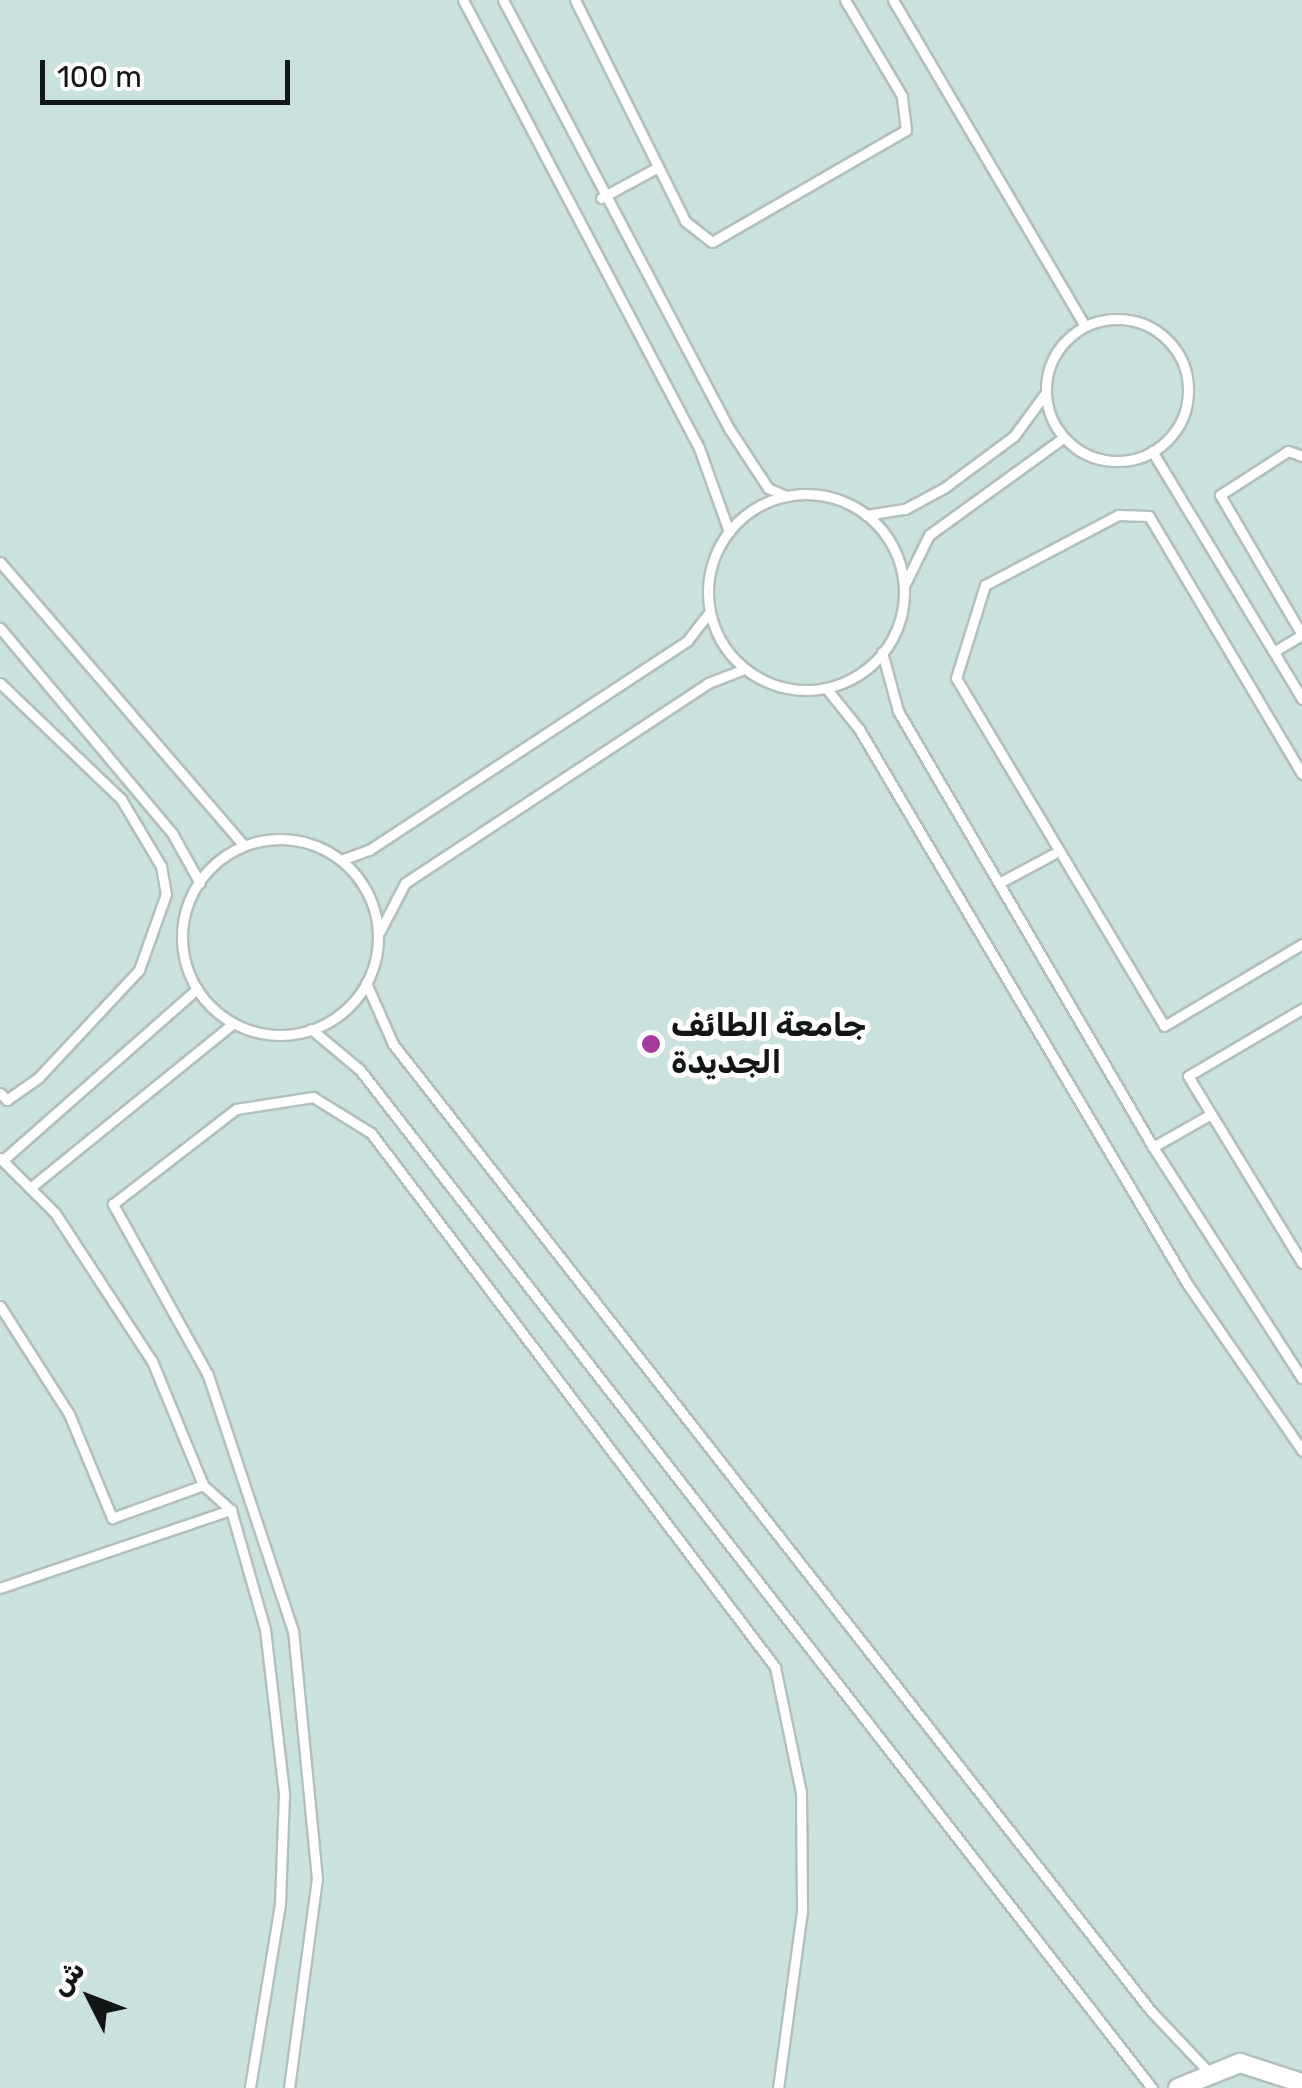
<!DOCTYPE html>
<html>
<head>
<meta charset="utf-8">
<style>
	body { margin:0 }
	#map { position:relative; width:1302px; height:2088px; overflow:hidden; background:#deebe8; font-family:Rubik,"Noto Naskh Arabic",sans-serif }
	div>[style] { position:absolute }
	.built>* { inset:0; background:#cbe1dd }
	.roads { filter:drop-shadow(2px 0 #b3bfbd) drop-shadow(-2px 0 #b3bfbd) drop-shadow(0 2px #b3bfbd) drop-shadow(0 -2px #b3bfbd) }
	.service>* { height:9px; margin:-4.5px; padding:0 4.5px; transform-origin:4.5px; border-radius:4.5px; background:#fff }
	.service>.ring { margin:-4.5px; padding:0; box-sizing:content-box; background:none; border:9px solid #fff; border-radius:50% }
	.minor>* { height:18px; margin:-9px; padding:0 9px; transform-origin:9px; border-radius:9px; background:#fff }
	.dots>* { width:28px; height:28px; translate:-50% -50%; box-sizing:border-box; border:5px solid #fff; border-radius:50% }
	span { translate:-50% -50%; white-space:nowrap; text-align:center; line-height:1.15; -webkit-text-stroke:10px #fff; paint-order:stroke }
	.poi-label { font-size:32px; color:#121616; font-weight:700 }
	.left { translate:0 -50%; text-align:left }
	.north { position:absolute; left:40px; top:1948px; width:100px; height:100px; -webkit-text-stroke:8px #fff; paint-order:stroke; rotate:312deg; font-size:28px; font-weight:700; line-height:40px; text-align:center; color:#121616 }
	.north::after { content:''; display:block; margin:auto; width:35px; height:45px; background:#121616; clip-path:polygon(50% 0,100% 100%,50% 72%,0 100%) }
	.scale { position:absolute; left:40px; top:60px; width:250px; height:45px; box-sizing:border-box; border:5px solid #121616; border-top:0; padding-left:12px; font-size:30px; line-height:35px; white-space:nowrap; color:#121616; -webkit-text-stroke:8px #fff; paint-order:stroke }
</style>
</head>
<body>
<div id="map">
	<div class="built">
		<div style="clip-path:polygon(0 0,1302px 0,1302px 2088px,0 2088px)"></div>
	</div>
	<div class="roads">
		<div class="service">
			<div style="left:463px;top:0;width:506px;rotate:62.22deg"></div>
			<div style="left:699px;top:448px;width:89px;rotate:70.3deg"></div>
			<div style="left:503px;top:0;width:486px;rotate:62.2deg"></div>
			<div style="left:730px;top:430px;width:69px;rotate:56.8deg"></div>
			<div style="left:768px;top:488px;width:20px;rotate:24deg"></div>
			<div style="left:575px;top:0;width:247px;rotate:63.5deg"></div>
			<div style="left:685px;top:221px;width:34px;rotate:38deg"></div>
			<div style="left:712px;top:242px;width:224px;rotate:-30deg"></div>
			<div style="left:906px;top:130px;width:34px;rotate:-97deg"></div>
			<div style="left:902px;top:96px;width:112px;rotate:-120.7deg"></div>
			<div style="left:893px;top:0;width:378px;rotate:59.5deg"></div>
			<div style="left:601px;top:198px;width:65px;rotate:-28.5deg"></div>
			<div class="ring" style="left:1046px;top:319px;width:133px;height:133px"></div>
			<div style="left:1152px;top:451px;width:290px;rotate:58.8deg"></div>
			<div style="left:1302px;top:456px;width:15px;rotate:-160deg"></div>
			<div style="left:1288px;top:451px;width:81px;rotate:147.1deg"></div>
			<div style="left:1220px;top:495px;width:162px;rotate:59.6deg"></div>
			<div class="ring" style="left:708px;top:494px;width:187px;height:187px"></div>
			<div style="left:866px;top:515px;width:39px;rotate:-9deg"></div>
			<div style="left:905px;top:509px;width:44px;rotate:-28.3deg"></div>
			<div style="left:944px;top:488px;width:87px;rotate:-36.6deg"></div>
			<div style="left:1014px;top:436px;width:51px;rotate:-53.8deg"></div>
			<div style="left:0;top:562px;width:374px;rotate:49.3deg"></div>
			<div style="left:904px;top:586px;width:57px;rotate:-63.9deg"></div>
			<div style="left:929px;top:535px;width:165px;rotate:-35.9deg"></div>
			<div style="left:0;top:628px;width:268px;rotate:50deg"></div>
			<div style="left:172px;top:833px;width:57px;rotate:60.8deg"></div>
			<div style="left:1275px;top:651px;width:31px;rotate:-31deg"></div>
			<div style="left:882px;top:652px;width:61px;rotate:74.8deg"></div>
			<div style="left:898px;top:711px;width:505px;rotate:59.68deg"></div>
			<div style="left:1153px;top:1147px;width:275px;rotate:57.2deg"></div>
			<div style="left:0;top:683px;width:168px;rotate:43.8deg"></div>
			<div style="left:121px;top:799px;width:78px;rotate:59.2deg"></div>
			<div style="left:161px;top:866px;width:28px;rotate:80deg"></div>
			<div style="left:166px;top:894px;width:81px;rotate:109.6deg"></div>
			<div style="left:139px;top:970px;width:148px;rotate:133.1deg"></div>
			<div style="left:38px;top:1078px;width:38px;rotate:145deg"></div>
			<div style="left:7px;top:1100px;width:10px;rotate:-135deg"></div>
			<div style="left:826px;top:688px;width:53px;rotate:51.2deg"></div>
			<div style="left:859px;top:729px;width:646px;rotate:59.39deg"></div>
			<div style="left:1188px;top:1285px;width:201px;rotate:55.4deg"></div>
			<div style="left:1302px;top:774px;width:300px;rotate:-120.7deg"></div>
			<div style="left:1149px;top:516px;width:31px;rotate:-178deg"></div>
			<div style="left:1118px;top:515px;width:150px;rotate:152.2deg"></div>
			<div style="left:985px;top:585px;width:97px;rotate:107.3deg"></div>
			<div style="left:956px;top:678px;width:405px;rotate:59.1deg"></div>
			<div style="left:1164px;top:1026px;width:161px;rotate:-30.7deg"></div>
			<div class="ring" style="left:182px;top:839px;width:187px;height:187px"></div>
			<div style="left:341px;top:860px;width:30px;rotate:-20deg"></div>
			<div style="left:369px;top:850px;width:381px;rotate:-33.3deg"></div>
			<div style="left:687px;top:641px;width:37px;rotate:-52deg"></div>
			<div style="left:999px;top:883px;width:61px;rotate:-28.2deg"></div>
			<div style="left:380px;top:931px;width:54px;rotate:-62.5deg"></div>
			<div style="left:405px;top:883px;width:363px;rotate:-33.4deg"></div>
			<div style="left:708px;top:683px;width:40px;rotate:-21deg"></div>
			<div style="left:366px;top:983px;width:67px;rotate:66.1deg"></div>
			<div style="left:393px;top:1044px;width:1229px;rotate:51.91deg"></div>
			<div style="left:1151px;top:2011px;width:81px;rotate:46.5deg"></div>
			<div style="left:1302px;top:1009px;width:132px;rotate:149.6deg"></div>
			<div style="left:1188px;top:1076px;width:219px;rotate:58.6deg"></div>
			<div style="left:311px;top:1029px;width:64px;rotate:39.9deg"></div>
			<div style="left:360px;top:1070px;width:1290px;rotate:52.12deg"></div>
			<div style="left:1153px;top:1147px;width:64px;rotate:-29.7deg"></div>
			<div style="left:0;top:1158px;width:78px;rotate:45deg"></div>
			<div style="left:55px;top:1213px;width:177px;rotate:56.8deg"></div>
			<div style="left:152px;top:1361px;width:134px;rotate:67.6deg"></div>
			<div style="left:203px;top:1485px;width:38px;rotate:42deg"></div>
			<div style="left:231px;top:1510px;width:124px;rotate:74.1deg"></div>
			<div style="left:265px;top:1629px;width:166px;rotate:83.4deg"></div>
			<div style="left:284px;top:1794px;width:110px;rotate:92.1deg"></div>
			<div style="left:280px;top:1904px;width:186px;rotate:99.3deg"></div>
			<div style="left:3px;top:1160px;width:259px;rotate:-41.4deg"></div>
			<div style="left:30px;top:1188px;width:262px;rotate:-39deg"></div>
			<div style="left:0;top:1306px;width:128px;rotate:57.4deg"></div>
			<div style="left:69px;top:1414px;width:113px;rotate:67.5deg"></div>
			<div style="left:112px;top:1518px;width:97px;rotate:-19.9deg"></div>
			<div style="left:0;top:1588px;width:244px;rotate:-18.7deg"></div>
			<div style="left:289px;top:2088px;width:211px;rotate:-82.4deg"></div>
			<div style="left:317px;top:1879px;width:249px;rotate:-95.5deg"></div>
			<div style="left:293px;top:1631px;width:270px;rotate:-108.4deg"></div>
			<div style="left:208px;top:1375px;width:196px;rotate:-119.1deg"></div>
			<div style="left:113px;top:1204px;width:155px;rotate:-37.7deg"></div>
			<div style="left:236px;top:1109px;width:78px;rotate:-8.9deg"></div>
			<div style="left:313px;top:1097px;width:68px;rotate:31.8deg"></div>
			<div style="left:371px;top:1133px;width:670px;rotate:52.89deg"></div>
			<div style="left:775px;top:1667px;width:128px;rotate:78.3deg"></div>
			<div style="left:801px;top:1792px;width:119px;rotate:89.5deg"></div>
			<div style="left:802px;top:1911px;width:179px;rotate:97.7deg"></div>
		</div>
		<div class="minor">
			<div style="left:1178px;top:2088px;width:67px;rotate:-22deg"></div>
			<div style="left:1240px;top:2063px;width:65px;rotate:17.9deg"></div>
		</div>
	</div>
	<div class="dots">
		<div style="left:651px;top:1044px;background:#a53a9b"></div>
	</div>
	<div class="poi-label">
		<span class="left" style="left:671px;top:1044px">جامعة الطائف<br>الجديدة</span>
	</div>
	<div class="north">ش</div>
	<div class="scale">100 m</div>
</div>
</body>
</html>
